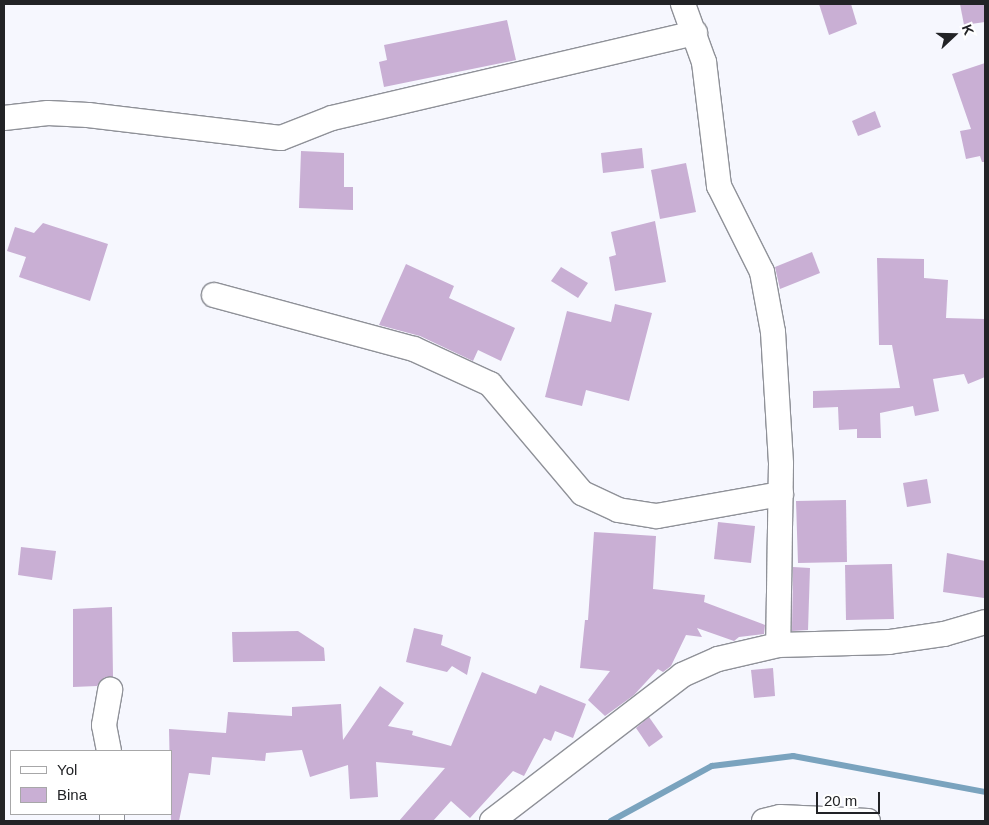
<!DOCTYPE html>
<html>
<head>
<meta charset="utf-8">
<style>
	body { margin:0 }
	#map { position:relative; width:989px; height:825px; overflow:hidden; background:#f6f7fe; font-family:Arial,sans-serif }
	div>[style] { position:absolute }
	.stream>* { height:6px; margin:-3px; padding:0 3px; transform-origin:3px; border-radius:3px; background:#7aa3be }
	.building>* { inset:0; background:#c9afd4 }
	.roads { filter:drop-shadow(1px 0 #8f9198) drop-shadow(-1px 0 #8f9198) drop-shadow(0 1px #8f9198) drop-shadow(0 -1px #8f9198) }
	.minor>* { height:24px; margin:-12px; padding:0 12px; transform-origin:12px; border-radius:12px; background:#fff }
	span { translate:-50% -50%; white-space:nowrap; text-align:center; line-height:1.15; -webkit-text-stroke:4px #fff; paint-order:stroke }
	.frame { position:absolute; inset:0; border:5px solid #222326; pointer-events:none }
	.legend { position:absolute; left:10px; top:750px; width:162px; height:65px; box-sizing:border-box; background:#fff; border:1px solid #a7a7a8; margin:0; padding:6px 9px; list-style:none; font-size:15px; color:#222326 }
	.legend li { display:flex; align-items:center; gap:10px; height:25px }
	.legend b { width:25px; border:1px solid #a7a7a8 }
	.north { position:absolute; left:929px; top:10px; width:50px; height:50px; -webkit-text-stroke:4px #fff; paint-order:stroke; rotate:69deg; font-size:14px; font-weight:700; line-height:20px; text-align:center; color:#222326 }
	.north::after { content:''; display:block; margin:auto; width:18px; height:22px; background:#222326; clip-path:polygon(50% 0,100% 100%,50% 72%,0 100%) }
	.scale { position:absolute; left:816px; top:792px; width:64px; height:22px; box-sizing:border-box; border:2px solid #222326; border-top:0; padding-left:6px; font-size:15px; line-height:18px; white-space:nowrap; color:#222326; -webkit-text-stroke:4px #fff; paint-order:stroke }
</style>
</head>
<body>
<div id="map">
	<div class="stream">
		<div style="left:611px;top:821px;width:115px;rotate:-28.6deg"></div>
		<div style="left:712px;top:766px;width:82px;rotate:-7deg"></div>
		<div style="left:793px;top:756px;width:195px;rotate:10.6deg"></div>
	</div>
	<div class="building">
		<div style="clip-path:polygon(819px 4px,851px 4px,857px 24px,829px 35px)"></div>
		<div style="clip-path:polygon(960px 4px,985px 4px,985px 22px,964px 25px)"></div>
		<div style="clip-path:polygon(507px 20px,516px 60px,384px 87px,379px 62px,387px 60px,384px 45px)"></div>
		<div style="clip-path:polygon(985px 63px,985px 162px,982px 162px,980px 156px,966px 159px,960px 131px,971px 129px,952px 74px)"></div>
		<div style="clip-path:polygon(875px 111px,881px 127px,858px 136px,852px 121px)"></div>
		<div style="clip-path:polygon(642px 148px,644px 168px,603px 173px,601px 153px)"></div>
		<div style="clip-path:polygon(301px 151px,344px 153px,344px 187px,353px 187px,353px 210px,299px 208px)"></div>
		<div style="clip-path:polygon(686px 163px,696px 212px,660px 219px,651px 170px)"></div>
		<div style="clip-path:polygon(655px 221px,666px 282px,615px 291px,609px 257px,616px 255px,611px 232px)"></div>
		<div style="clip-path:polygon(43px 223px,108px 244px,90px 301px,19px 277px,26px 257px,7px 251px,15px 227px,34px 233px)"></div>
		<div style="clip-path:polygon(812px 252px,820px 273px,780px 289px,775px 267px)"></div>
		<div style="clip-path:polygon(877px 258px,924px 259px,924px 278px,948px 280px,946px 318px,985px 319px,985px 377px,968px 384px,964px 374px,933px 379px,939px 411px,915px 416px,913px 406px,880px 413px,881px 438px,857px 438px,857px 429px,839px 430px,838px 407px,813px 408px,813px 391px,900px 388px,892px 345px,879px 345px)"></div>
		<div style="clip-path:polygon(406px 264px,454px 286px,449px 298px,515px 328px,501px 361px,478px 350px,473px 361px,420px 336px,379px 325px)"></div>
		<div style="clip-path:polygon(561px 267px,588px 283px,578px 298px,551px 281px)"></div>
		<div style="clip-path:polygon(615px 304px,652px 313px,629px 401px,586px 390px,582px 406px,545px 397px,567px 311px,611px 322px)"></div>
		<div style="clip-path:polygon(927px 479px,931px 503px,907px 507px,903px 483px)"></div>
		<div style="clip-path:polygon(846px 500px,847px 562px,798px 563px,796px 501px)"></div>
		<div style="clip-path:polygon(718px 522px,755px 526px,751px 563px,714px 559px)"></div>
		<div style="clip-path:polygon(594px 532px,656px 536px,653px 589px,705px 595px,704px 602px,765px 625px,764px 634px,739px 637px,734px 641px,697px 628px,702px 637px,686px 635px,671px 666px,663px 672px,658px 669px,634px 695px,605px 716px,588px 700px,610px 671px,580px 668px,585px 620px,588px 620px)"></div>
		<div style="clip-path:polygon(21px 547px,56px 551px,52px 580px,18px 575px)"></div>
		<div style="clip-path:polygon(947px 553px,985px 561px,984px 598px,943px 592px)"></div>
		<div style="clip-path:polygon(892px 564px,894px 619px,846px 620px,845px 565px)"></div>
		<div style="clip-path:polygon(793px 567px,810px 568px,808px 630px,792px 631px)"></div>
		<div style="clip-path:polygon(112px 607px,113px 677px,105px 677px,97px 686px,73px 687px,73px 609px)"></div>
		<div style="clip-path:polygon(414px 628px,443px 635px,441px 645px,471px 657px,467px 675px,452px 666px,447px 672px,406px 662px)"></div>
		<div style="clip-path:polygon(298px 631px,324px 648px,325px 661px,233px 662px,232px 632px)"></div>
		<div style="clip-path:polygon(773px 668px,775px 696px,754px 698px,751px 670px)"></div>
		<div style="clip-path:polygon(482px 672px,536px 694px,540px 685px,586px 704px,573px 738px,555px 731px,551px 741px,544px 738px,524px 776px,513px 771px,470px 818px,451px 801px,433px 821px,399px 821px,445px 768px,376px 762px,378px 797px,350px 799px,348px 765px,310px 777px,302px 750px,266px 753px,265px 761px,212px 757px,210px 775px,189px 773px,179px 821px,171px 820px,169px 729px,226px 733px,228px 712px,292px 716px,292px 707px,341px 704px,343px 740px,380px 686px,404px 703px,388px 726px,413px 731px,412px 735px,451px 746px)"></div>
		<div style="clip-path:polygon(649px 717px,663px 737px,649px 747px,636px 728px)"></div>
	</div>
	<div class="roads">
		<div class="minor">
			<div style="left:683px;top:4px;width:62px;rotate:70.1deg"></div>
			<div style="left:704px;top:62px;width:125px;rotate:83.1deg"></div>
			<div style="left:719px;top:186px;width:96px;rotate:63.4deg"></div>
			<div style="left:762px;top:272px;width:61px;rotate:79.6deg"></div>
			<div style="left:773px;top:332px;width:132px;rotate:86.5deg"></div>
			<div style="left:781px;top:464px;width:181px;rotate:90.9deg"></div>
			<div style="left:4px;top:118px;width:44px;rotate:-6.5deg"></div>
			<div style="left:48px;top:113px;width:40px;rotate:2.9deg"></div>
			<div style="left:88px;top:115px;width:194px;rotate:6.8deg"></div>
			<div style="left:281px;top:138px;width:55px;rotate:-21.4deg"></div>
			<div style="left:332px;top:118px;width:373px;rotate:-13.2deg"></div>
			<div style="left:214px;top:295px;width:207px;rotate:15.1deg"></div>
			<div style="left:414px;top:349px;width:84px;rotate:24.7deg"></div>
			<div style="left:490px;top:384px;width:143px;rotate:49.8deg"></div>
			<div style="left:582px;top:493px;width:40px;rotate:25deg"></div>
			<div style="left:618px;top:510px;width:39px;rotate:9deg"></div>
			<div style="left:657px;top:516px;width:126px;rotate:-10.1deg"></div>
			<div style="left:109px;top:751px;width:26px;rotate:-101deg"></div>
			<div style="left:104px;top:725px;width:36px;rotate:-80deg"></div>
			<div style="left:112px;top:821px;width:7px;rotate:-90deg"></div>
			<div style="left:492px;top:821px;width:240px;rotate:-37.5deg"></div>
			<div style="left:682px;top:675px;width:39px;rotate:-24deg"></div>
			<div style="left:718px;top:659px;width:62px;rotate:-13.1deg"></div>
			<div style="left:778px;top:645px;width:111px;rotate:-1.5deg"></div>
			<div style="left:889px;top:642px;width:56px;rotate:-8.3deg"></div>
			<div style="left:944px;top:634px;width:43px;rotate:-16.3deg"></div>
			<div style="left:764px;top:821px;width:16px;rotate:-14deg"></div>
			<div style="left:780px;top:817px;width:88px;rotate:2.6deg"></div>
		</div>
	</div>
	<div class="frame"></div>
	<ul class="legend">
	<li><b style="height:6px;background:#fff"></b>Yol</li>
	<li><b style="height:14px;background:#c9afd4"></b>Bina</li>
	</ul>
	<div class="north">K</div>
	<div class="scale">20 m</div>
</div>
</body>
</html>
